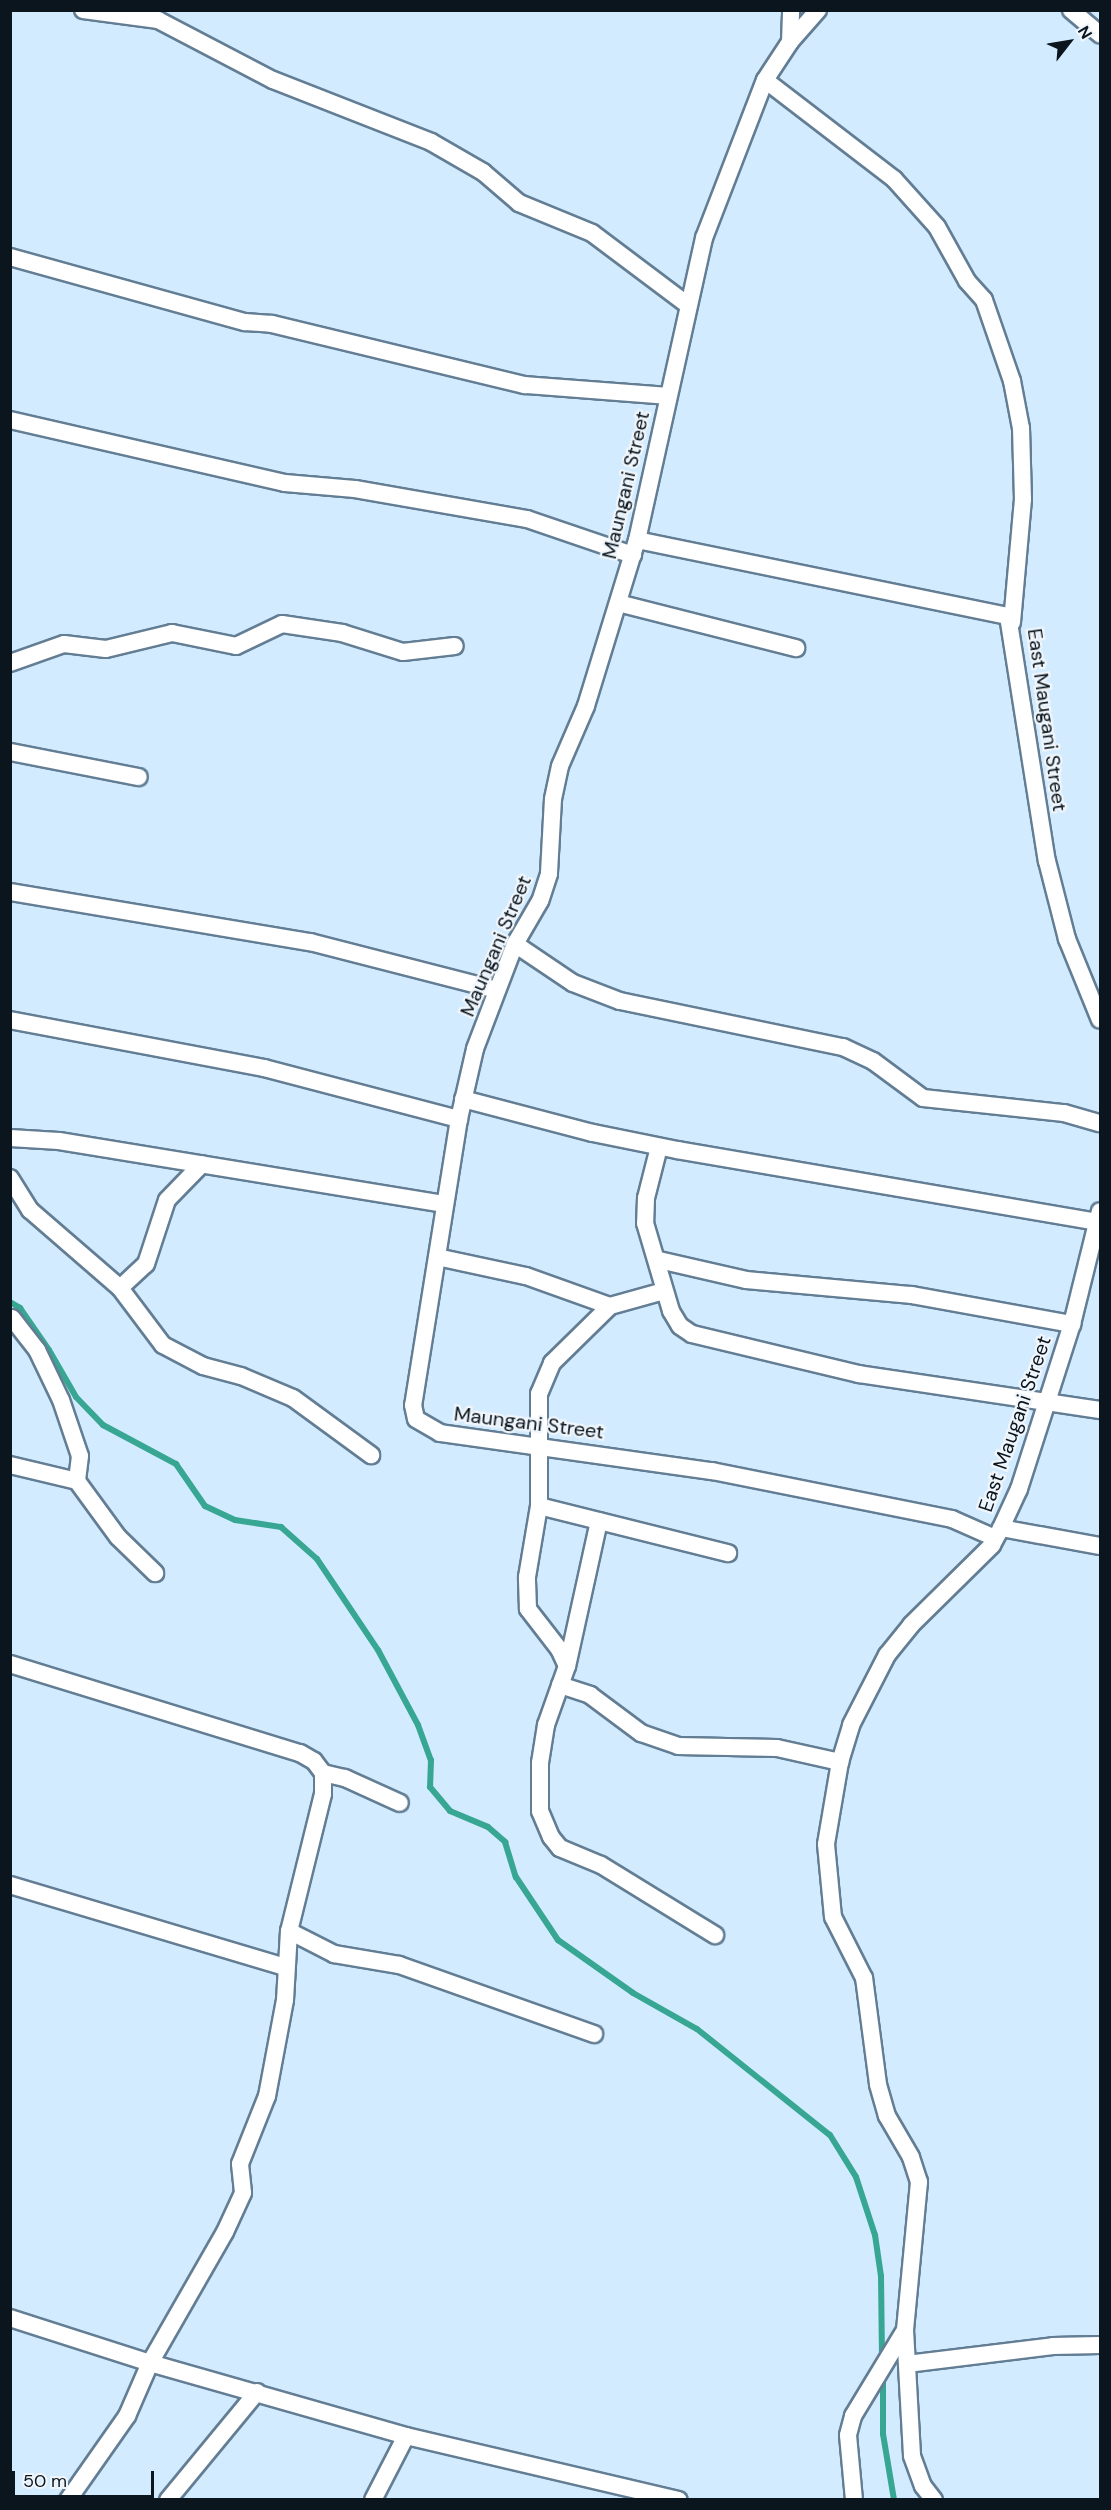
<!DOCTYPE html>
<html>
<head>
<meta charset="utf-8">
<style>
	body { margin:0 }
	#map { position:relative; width:1111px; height:2510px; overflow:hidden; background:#d3ebff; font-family:"DM Sans",sans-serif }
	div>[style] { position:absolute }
	.stream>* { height:6px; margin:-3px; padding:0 3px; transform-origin:3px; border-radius:3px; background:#37a692 }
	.roads { filter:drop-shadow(2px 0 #637e94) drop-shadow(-2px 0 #637e94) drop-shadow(0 2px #637e94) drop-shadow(0 -2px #637e94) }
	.street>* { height:16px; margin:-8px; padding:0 8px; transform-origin:8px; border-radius:8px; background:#fff }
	span { translate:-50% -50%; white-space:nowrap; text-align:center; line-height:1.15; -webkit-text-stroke:4.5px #f0f6fb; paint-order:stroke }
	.street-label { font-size:20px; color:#0a151d }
	.frame { position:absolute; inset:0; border:12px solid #0a151d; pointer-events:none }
	.north { position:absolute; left:1039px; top:12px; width:60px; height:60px; -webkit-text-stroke:4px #f0f6fb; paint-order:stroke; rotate:59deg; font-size:16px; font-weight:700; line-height:24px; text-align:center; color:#0a151d }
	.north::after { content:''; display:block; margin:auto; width:21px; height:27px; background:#0a151d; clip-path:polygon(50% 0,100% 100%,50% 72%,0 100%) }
	.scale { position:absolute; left:12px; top:2471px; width:142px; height:27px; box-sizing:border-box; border:3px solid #0a151d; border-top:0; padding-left:8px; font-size:18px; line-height:21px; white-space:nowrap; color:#0a151d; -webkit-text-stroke:4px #f0f6fb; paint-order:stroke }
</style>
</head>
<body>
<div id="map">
	<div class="stream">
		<div style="left:10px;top:1302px;width:12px;rotate:31deg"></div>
		<div style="left:20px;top:1308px;width:51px;rotate:55.4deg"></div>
		<div style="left:49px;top:1350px;width:54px;rotate:60.1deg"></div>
		<div style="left:76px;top:1397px;width:39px;rotate:46deg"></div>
		<div style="left:103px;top:1425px;width:83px;rotate:28.1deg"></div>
		<div style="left:176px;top:1464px;width:51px;rotate:55.4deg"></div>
		<div style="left:205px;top:1506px;width:33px;rotate:25deg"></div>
		<div style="left:235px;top:1520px;width:47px;rotate:8.7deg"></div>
		<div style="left:281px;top:1527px;width:48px;rotate:41.6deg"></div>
		<div style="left:317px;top:1559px;width:110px;rotate:56.2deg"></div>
		<div style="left:378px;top:1650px;width:85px;rotate:61.9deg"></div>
		<div style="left:418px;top:1725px;width:37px;rotate:70deg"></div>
		<div style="left:431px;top:1760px;width:27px;rotate:92deg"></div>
		<div style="left:430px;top:1787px;width:31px;rotate:50deg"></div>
		<div style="left:450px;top:1811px;width:41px;rotate:22.8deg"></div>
		<div style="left:488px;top:1827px;width:23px;rotate:41deg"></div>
		<div style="left:505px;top:1842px;width:37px;rotate:73deg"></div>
		<div style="left:516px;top:1877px;width:76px;rotate:56.3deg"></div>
		<div style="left:558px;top:1940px;width:92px;rotate:35.2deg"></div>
		<div style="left:633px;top:1993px;width:73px;rotate:29.4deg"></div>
		<div style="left:697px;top:2029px;width:170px;rotate:38.6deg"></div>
		<div style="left:830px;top:2135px;width:49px;rotate:58.2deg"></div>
		<div style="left:856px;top:2177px;width:61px;rotate:71.9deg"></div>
		<div style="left:875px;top:2235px;width:41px;rotate:81.7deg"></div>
		<div style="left:881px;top:2276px;width:83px;rotate:89.3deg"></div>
		<div style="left:883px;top:2375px;width:59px;rotate:90deg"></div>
		<div style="left:883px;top:2434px;width:67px;rotate:80.5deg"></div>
	</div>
	<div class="roads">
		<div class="street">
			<div style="left:83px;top:10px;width:76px;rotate:7.6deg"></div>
			<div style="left:158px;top:20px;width:130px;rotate:27.6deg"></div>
			<div style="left:273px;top:80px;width:170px;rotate:21.4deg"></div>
			<div style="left:431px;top:142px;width:60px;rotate:30deg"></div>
			<div style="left:483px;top:172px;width:48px;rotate:40.7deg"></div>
			<div style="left:519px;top:203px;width:79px;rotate:22.3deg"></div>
			<div style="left:592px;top:233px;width:120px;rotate:36.9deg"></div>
			<div style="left:818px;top:10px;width:43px;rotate:131.2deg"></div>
			<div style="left:790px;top:42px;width:45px;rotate:123.3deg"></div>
			<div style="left:765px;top:80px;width:169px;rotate:111.1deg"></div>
			<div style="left:704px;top:238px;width:309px;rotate:102.5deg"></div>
			<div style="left:637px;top:540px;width:174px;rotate:107.1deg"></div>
			<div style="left:586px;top:706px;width:65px;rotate:113.4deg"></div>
			<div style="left:560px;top:766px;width:34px;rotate:102deg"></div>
			<div style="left:553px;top:799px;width:75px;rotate:93.1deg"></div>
			<div style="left:549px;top:874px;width:28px;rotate:108deg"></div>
			<div style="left:540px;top:901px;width:50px;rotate:120.2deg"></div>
			<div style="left:515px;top:944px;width:112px;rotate:110.9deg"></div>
			<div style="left:475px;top:1049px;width:72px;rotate:102.9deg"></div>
			<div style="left:459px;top:1119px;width:290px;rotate:99.1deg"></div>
			<div style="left:413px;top:1405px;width:14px;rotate:78deg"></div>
			<div style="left:416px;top:1419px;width:28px;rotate:30deg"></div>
			<div style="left:440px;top:1433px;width:275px;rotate:8deg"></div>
			<div style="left:712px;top:1471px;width:245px;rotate:11.3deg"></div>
			<div style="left:952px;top:1519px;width:47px;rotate:23.8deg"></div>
			<div style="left:1071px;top:10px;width:38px;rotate:40deg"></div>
			<div style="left:790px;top:42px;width:32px;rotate:-88deg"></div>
			<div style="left:765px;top:80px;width:163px;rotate:37.5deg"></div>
			<div style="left:894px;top:179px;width:64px;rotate:48.1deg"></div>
			<div style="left:937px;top:227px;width:62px;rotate:60.9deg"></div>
			<div style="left:967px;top:281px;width:25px;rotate:48deg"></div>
			<div style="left:984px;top:300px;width:86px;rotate:70.9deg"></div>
			<div style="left:1012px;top:381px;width:48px;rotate:79.2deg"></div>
			<div style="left:1021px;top:428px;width:71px;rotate:88.4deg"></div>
			<div style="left:1023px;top:499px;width:124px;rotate:95.1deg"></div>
			<div style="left:10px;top:257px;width:244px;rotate:15.5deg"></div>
			<div style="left:245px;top:322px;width:27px;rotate:4deg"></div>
			<div style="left:272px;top:324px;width:260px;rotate:13.6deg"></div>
			<div style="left:525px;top:385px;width:143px;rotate:4.4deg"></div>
			<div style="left:10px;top:420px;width:282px;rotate:12.9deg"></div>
			<div style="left:285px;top:483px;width:70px;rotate:4.9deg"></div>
			<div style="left:355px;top:489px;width:175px;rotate:9.9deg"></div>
			<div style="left:527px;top:519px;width:112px;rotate:18.8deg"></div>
			<div style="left:637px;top:540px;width:379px;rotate:11.6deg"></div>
			<div style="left:1008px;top:616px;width:248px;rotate:81deg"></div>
			<div style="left:1047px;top:861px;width:81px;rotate:75.6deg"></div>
			<div style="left:1067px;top:939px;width:87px;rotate:67.8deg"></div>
			<div style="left:618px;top:603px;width:184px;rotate:14.2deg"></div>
			<div style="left:10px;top:663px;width:57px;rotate:-19.4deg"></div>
			<div style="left:64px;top:644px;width:42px;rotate:6.8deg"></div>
			<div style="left:106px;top:649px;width:68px;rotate:-13.6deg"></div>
			<div style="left:172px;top:633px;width:65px;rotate:11.5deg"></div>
			<div style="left:236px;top:646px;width:51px;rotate:-25.6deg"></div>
			<div style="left:282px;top:624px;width:61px;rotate:8.5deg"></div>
			<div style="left:342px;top:633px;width:64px;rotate:17.3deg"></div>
			<div style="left:403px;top:652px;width:52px;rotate:-6.6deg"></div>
			<div style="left:10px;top:752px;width:131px;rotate:11deg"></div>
			<div style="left:10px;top:892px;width:304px;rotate:9.5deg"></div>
			<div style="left:310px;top:942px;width:193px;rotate:14.4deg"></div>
			<div style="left:515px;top:944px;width:70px;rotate:33.9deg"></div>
			<div style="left:573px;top:983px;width:50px;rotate:21deg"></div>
			<div style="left:620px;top:1001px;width:228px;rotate:11.7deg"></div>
			<div style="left:843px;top:1047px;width:33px;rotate:25deg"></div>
			<div style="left:873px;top:1061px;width:62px;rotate:36.5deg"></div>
			<div style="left:923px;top:1098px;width:142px;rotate:6.1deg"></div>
			<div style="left:1064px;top:1113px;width:37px;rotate:16deg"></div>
			<div style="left:10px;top:1020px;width:258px;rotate:10.7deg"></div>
			<div style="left:264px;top:1068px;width:202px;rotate:14.7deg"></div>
			<div style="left:463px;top:1099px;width:134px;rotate:14.7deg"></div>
			<div style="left:593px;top:1133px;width:86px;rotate:11.4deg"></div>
			<div style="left:677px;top:1150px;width:429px;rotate:9.7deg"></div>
			<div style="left:10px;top:1138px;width:49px;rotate:3.5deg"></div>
			<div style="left:59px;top:1141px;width:391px;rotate:9.3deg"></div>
			<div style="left:659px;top:1147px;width:53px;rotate:104.3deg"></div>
			<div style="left:646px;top:1198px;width:25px;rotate:92deg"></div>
			<div style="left:645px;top:1223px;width:92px;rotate:73.5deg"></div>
			<div style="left:671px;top:1311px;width:17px;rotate:59deg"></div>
			<div style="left:680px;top:1326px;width:14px;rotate:34deg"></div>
			<div style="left:692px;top:1334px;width:172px;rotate:13.5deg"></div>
			<div style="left:859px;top:1374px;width:244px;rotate:8.5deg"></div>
			<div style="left:10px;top:1178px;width:38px;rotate:58deg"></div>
			<div style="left:30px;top:1210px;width:119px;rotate:40.9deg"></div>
			<div style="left:120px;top:1288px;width:71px;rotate:53deg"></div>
			<div style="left:163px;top:1345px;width:45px;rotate:27.7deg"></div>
			<div style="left:203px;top:1366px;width:39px;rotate:15deg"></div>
			<div style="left:241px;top:1376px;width:56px;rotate:22.9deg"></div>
			<div style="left:293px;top:1398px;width:97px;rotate:36.2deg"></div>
			<div style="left:437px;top:1257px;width:91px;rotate:12.1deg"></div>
			<div style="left:526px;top:1276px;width:89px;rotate:19.7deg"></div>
			<div style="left:610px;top:1306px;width:56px;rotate:-15.5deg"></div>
			<div style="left:659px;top:1260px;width:89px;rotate:12.9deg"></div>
			<div style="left:746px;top:1280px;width:167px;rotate:5.2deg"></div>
			<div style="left:912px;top:1295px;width:163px;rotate:10.3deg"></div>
			<div style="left:120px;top:1288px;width:35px;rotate:-43deg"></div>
			<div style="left:146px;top:1264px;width:67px;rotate:-71.8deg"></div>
			<div style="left:167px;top:1200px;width:50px;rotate:-45.8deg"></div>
			<div style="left:12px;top:1318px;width:41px;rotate:52deg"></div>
			<div style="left:37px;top:1350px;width:55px;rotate:64.4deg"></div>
			<div style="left:61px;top:1400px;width:59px;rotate:71.3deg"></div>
			<div style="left:80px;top:1456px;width:25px;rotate:97deg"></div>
			<div style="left:77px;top:1481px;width:69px;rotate:53.8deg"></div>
			<div style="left:118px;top:1537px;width:52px;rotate:44.2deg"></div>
			<div style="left:10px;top:1465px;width:69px;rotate:13.4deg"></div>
			<div style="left:539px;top:1506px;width:195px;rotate:14deg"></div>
			<div style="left:599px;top:1521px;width:148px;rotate:102.4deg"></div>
			<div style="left:567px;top:1666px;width:63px;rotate:109.6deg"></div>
			<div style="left:546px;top:1725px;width:38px;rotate:99deg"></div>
			<div style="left:540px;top:1763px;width:48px;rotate:90deg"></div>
			<div style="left:540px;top:1811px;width:28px;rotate:67deg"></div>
			<div style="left:551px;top:1837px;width:14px;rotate:51deg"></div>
			<div style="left:560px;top:1848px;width:44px;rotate:22.5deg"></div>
			<div style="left:601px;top:1865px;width:134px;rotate:31.6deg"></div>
			<div style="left:1001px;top:1528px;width:101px;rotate:10.3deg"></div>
			<div style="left:10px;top:1664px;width:303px;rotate:17.1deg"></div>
			<div style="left:300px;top:1753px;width:16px;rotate:30deg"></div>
			<div style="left:314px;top:1761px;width:15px;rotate:53deg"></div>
			<div style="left:323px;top:1773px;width:21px;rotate:90deg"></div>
			<div style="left:323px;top:1794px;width:141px;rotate:103.9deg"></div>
			<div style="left:289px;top:1931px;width:69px;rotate:93.3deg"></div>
			<div style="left:285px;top:2000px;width:98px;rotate:100.6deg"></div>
			<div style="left:267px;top:2096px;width:73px;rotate:111.7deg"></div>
			<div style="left:240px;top:2164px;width:29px;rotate:84deg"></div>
			<div style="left:243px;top:2193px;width:43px;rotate:114.8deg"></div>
			<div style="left:225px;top:2232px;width:151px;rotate:119.8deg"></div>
			<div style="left:150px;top:2363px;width:58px;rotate:113.5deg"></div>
			<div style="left:127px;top:2416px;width:103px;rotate:125.1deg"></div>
			<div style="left:567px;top:1666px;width:19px;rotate:-115deg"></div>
			<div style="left:559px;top:1649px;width:51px;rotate:-127.8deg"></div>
			<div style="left:528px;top:1609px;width:32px;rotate:-92deg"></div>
			<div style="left:527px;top:1577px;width:72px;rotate:-80.4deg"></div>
			<div style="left:539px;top:1506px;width:112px;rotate:-90deg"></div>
			<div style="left:539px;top:1394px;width:34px;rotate:-67deg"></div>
			<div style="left:552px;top:1363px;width:81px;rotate:-44.5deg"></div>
			<div style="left:560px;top:1685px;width:32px;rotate:18deg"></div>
			<div style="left:590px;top:1695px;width:64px;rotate:36.7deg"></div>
			<div style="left:641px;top:1733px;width:39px;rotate:19deg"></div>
			<div style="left:678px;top:1746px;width:99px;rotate:1.2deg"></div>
			<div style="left:777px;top:1748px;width:65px;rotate:12.5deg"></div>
			<div style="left:323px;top:1773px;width:23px;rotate:13deg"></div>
			<div style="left:345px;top:1778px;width:60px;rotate:24.4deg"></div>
			<div style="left:10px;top:1885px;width:287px;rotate:16.6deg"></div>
			<div style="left:289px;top:1931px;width:51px;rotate:27.1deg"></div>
			<div style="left:334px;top:1954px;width:66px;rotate:9.6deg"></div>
			<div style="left:399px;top:1965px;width:207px;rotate:19.5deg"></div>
			<div style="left:10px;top:2318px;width:147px;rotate:17.8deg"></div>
			<div style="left:150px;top:2363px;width:266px;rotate:15.9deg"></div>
			<div style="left:406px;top:2436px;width:280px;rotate:13.2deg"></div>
			<div style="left:905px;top:2330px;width:126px;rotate:86.8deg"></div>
			<div style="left:912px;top:2456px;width:32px;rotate:70deg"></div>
			<div style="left:923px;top:2486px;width:18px;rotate:52deg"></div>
			<div style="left:907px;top:2364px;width:147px;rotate:-7deg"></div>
			<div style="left:1053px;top:2346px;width:47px;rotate:-1.2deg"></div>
			<div style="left:168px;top:2500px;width:140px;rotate:-50.5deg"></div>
			<div style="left:373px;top:2500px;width:72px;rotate:-62.7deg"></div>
			<div style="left:854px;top:2500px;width:65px;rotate:-95.3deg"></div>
			<div style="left:848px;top:2435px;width:20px;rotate:-75deg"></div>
			<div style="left:853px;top:2416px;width:100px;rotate:-58.8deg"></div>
			<div style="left:905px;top:2330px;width:149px;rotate:-84.6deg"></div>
			<div style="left:919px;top:2182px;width:26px;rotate:-108deg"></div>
			<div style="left:911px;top:2157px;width:48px;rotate:-120.3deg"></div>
			<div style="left:887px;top:2116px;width:33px;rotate:-106deg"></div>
			<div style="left:878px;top:2084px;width:107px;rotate:-97.5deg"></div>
			<div style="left:864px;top:1978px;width:68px;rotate:-116.9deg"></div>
			<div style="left:833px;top:1917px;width:73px;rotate:-95.5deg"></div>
			<div style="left:826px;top:1844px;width:83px;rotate:-80.3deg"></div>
			<div style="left:840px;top:1762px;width:39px;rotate:-73deg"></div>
			<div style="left:851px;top:1725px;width:79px;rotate:-62.8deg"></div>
			<div style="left:887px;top:1655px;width:38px;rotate:-51deg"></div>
			<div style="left:911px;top:1625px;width:114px;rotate:-44.6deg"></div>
			<div style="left:992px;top:1545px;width:19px;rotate:-62deg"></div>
			<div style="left:1001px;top:1528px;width:43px;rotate:-65.2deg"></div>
			<div style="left:1019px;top:1489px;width:173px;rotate:-72.2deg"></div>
			<div style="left:1072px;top:1324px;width:116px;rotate:-76.1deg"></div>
		</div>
	</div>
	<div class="street-label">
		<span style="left:626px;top:485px;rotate:-77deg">Maungani Street</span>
		<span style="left:1047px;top:720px;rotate:82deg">East Maugani Street</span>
		<span style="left:496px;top:946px;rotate:-67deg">Maungani Street</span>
		<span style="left:529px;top:1423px;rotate:7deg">Maungani Street</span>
		<span style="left:1015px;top:1424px;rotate:-71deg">East Maugani Street</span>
	</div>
	<div class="frame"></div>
	<div class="north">N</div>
	<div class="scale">50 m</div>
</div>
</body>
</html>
